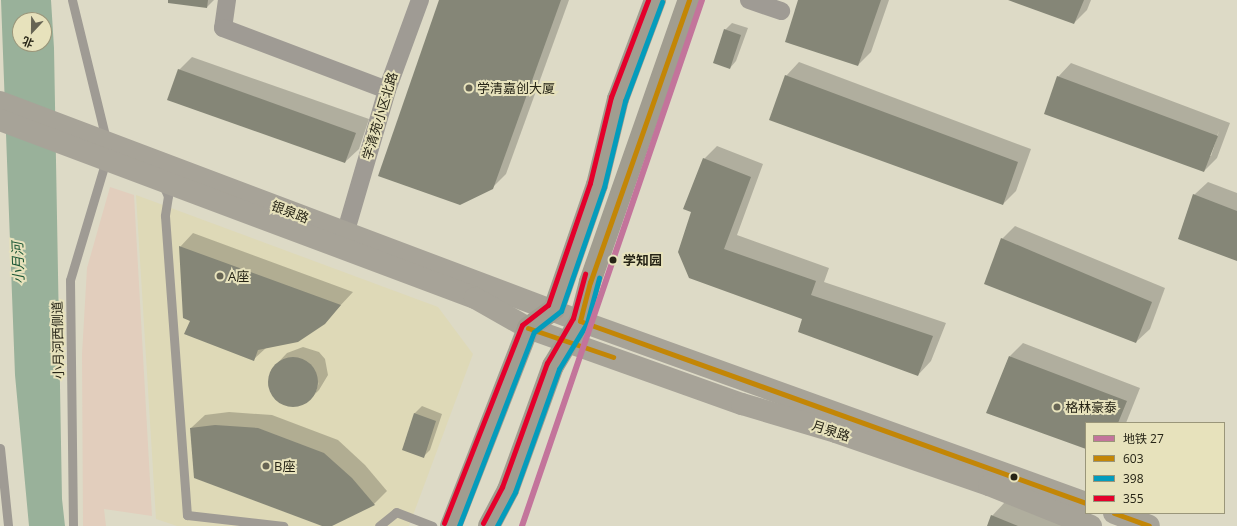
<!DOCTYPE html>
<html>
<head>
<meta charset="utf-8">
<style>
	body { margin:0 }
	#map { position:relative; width:1237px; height:526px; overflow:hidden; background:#dddac6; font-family:"Open Sans","Noto Sans SC",sans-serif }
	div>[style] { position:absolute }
	.built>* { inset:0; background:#ded9b7 }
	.green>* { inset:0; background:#e2cebd }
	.water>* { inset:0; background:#99b19a }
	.shadow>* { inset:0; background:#0003 }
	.building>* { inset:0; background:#858677 }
	.round { border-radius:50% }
	.service>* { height:9px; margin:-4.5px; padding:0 4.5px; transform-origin:4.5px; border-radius:4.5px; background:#9f9b94 }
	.minor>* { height:18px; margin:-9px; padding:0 9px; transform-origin:9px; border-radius:9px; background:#9f9b94 }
	.secondary>* { height:22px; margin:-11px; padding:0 11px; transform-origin:11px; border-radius:11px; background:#a7a398 }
	.primary>* { height:22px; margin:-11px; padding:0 11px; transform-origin:11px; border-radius:11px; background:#a19d90 }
	.bus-1>* { height:5px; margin:-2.5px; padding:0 2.5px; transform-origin:2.5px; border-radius:2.5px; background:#c38606 }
	.bus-2>* { height:5px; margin:-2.5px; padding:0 2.5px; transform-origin:2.5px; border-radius:2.5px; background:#049cbc }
	.bus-3>* { height:5px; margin:-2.5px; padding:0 2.5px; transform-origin:2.5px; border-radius:2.5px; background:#e4002b }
	.metro-1>* { height:6px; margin:-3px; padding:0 3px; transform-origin:3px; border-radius:3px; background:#c3749b }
	.dots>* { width:11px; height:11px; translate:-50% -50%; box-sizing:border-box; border:2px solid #e7e2bc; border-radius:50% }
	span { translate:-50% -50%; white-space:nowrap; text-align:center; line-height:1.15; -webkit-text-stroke:4px #e7e2bc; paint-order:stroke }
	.poi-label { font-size:13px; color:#262416 }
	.left { translate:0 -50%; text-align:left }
	.street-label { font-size:13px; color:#262416 }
	.stop-label { font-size:13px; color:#262416; font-weight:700 }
	.water-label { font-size:14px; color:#1b5735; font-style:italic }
	.legend { position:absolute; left:1085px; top:422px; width:140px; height:92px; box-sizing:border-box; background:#e7e2bc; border:1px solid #9a967a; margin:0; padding:5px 7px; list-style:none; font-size:12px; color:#262416 }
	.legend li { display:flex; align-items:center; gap:8px; height:20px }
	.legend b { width:20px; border:1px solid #9a967a }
	.north { position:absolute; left:12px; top:12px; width:40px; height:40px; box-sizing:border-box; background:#e7e2bc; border:1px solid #9a967a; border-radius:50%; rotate:202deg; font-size:11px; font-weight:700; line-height:16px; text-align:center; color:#262416 }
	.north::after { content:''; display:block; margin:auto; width:14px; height:18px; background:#666454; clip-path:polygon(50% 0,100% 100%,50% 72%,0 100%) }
</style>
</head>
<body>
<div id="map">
	<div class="built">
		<div style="clip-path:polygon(136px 195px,438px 307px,473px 354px,409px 526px,177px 526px,156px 519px)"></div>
	</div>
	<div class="green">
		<div style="clip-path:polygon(110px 187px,134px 195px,152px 516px,104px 509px,106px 526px,83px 526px,82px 354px,87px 268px)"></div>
	</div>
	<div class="water">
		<div style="clip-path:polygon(evenodd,1px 0,51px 0,54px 48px,62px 499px,65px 526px,29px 526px,15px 375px,1px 0,20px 20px,44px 20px,44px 44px,20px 44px,20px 20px)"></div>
	</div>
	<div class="shadow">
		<div style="clip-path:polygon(170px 0,214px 0,207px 7px)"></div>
		<div style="clip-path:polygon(440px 0,569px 0,506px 174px,492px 188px)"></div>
		<div style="clip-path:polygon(799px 0,889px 0,871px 52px,858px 65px)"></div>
		<div style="clip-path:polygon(1011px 0,1091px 0,1087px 10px,1074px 23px)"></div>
		<div style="clip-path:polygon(732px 23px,748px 28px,736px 61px,730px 68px,725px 30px)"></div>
		<div style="clip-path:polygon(192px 57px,369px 119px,359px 149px,345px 162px,179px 70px)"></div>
		<div style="clip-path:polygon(799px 62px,1031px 149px,1016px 191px,1003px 204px,786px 76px)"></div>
		<div style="clip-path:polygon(evenodd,1071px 63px,1230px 123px,1217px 158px,1204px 171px,1058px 77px,1071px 63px,1219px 131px,1211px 156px,1209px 156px,1219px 131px)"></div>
		<div style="clip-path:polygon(717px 146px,763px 164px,737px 235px,829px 268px,824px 282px,946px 323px,931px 361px,918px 375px,804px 319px,690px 277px,692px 211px,704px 159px)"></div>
		<div style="clip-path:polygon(1208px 182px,1237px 193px,1237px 260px,1194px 195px)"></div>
		<div style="clip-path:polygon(1015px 226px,1165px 288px,1150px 329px,1136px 342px,1002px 239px)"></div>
		<div style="clip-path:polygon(193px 233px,353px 292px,324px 323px,266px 348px,254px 359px,191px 320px,180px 247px)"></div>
		<div style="clip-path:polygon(1023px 343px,1140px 388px,1126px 423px,1086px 423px,1086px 448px,1010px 356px)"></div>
		<div style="clip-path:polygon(evenodd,303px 347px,319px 352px,325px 359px,328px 375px,319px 390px,308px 401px,292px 406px,276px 400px,268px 385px,271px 370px,287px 353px,303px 347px,319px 382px,315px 394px,313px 394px,319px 382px)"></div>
		<div style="clip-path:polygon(422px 406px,442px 414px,430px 450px,423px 457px,403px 449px,415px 413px)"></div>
		<div style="clip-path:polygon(229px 412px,272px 415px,338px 440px,365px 465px,387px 491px,374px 504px,330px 526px,325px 526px,191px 428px,205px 415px)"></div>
		<div style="clip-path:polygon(1005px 502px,1066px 526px,988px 526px,992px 516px)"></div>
	</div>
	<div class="building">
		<div style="clip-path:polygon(168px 0,208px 0,207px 8px,168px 3px)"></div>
		<div style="clip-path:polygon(439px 0,561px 0,493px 189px,460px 205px,378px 176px)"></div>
		<div style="clip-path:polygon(798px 0,881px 0,858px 66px,785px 42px)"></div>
		<div style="clip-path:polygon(1008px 0,1084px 0,1074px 24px)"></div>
		<div style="clip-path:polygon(724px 29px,741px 35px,730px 69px,713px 63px)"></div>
		<div style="clip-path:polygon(178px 69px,356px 133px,345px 163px,167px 100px)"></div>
		<div style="clip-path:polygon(785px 75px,1018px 162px,1003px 205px,769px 120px)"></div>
		<div style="clip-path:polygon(1057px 76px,1218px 136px,1204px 172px,1044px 114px)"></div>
		<div style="clip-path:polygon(703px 158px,751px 177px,724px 249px,816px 281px,811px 295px,933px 336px,918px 376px,798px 332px,802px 319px,689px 278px,678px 252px,691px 212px,683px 209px)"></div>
		<div style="clip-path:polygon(1193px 194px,1237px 211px,1237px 261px,1178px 239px)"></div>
		<div style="clip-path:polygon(1001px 238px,1152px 302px,1136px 343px,984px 284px)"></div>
		<div style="clip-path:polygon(179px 246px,341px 305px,325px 324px,298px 342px,258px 350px,254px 361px,184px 334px,190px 321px,183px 318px)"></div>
		<div style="clip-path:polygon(1009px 356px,1127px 401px,1118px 423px,1086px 423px,1086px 449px,986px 413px)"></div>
		<div class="round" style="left:268px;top:357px;width:50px;height:50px"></div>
		<div style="clip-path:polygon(414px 413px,436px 421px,424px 458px,402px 450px)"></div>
		<div style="clip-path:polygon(215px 425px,258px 428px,324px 453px,352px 478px,375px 505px,332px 526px,322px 526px,194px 478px,190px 428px)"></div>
		<div style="clip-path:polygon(991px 515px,1018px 526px,987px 526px)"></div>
	</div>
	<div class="service">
		<div style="left:72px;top:0;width:144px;rotate:76.3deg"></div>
		<div style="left:163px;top:185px;width:12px;rotate:66deg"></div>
		<div style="left:168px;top:196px;width:20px;rotate:99deg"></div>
		<div style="left:165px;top:216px;width:300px;rotate:85.8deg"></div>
		<div style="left:187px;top:515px;width:97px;rotate:6.5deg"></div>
		<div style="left:0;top:448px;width:78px;rotate:84.1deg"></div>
		<div style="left:73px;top:526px;width:246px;rotate:-90.7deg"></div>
		<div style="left:70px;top:280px;width:125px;rotate:-73.3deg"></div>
		<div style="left:379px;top:526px;width:22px;rotate:-39deg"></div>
		<div style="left:396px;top:512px;width:39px;rotate:21deg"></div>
	</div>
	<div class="minor">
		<div style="left:227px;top:0;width:28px;rotate:98deg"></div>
		<div style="left:223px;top:28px;width:175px;rotate:20.7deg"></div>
		<div style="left:749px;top:0;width:34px;rotate:19deg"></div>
		<div style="left:345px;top:234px;width:150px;rotate:-73.7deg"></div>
		<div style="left:387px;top:90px;width:96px;rotate:-69.9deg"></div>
	</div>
	<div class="secondary">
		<div style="left:0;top:102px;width:620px;rotate:20.69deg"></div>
		<div style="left:580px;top:321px;width:538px;rotate:19.78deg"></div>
		<div style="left:0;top:120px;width:507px;rotate:20.54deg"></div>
		<div style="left:475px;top:298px;width:61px;rotate:29.5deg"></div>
		<div style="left:528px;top:328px;width:227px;rotate:19.6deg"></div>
		<div style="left:742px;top:404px;width:98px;rotate:16.6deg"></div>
		<div style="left:836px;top:432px;width:162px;rotate:19.1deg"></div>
		<div style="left:989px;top:485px;width:110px;rotate:21.9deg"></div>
		<div style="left:1114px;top:513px;width:37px;rotate:20deg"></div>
	</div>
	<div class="primary">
		<div style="left:451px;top:526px;width:212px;rotate:-68.7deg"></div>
		<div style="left:528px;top:328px;width:32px;rotate:-36deg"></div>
		<div style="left:554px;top:309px;width:131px;rotate:-70.9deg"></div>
		<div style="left:597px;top:185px;width:89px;rotate:-76.3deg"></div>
		<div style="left:618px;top:99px;width:106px;rotate:-69.5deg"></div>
		<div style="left:489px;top:526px;width:41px;rotate:-62.2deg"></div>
		<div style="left:508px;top:490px;width:132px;rotate:-70.1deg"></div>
		<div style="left:553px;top:366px;width:52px;rotate:-59deg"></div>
		<div style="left:580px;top:321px;width:40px;rotate:-75.6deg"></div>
		<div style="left:590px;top:282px;width:299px;rotate:-70.7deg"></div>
	</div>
	<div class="bus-1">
		<div style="left:689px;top:0;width:299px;rotate:109.3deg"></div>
		<div style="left:590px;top:282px;width:40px;rotate:104.4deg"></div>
		<div style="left:580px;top:321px;width:538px;rotate:19.78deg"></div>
		<div style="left:528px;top:328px;width:90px;rotate:18.8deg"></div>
		<div style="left:1114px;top:513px;width:37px;rotate:20deg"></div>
	</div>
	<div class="bus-2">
		<div style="left:459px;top:526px;width:208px;rotate:-68.9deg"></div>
		<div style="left:534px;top:332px;width:34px;rotate:-38deg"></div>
		<div style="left:561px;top:311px;width:131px;rotate:-70.9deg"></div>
		<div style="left:604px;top:187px;width:89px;rotate:-76.3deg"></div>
		<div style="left:625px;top:101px;width:106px;rotate:-69.5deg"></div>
		<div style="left:497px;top:526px;width:38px;rotate:-62deg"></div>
		<div style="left:515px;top:492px;width:131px;rotate:-70.3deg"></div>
		<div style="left:559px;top:369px;width:54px;rotate:-58.7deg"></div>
		<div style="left:587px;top:323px;width:47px;rotate:-75.1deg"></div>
	</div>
	<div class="bus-3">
		<div style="left:444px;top:523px;width:213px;rotate:-68.5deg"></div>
		<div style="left:522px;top:325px;width:33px;rotate:-38deg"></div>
		<div style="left:548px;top:305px;width:129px;rotate:-71deg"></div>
		<div style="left:590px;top:183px;width:89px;rotate:-76.3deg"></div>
		<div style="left:611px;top:97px;width:104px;rotate:-69.1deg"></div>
		<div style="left:483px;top:523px;width:41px;rotate:-62.2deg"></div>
		<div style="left:502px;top:487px;width:132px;rotate:-70.1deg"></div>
		<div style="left:547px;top:363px;width:52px;rotate:-60deg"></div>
		<div style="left:573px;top:318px;width:46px;rotate:-74.7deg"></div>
	</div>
	<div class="metro-1">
		<div style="left:522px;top:526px;width:556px;rotate:-71.11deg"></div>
	</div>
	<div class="dots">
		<div style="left:469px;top:88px;background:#666454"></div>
		<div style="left:613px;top:260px;background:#262416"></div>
		<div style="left:220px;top:276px;background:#666454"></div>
		<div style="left:1057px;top:407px;background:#666454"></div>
		<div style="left:266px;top:466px;background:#666454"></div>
		<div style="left:1014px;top:477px;background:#262416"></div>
	</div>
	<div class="poi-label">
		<span class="left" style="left:477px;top:88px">学清嘉创大厦</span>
		<span class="left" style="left:228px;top:276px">A座</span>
		<span class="left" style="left:1065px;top:407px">格林豪泰</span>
		<span class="left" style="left:274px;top:466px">B座</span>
	</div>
	<div class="street-label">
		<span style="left:380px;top:116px;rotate:-73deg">学清苑小区北路</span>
		<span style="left:290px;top:212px;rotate:21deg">银泉路</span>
		<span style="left:58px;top:340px;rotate:-91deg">小月河西侧道</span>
		<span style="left:831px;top:431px;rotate:18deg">月泉路</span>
	</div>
	<div class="stop-label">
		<span class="left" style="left:623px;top:260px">学知园</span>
	</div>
	<div class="water-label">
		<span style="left:18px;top:263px;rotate:-92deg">小月河</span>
	</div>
	<ul class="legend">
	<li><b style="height:5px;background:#c3749b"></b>地铁 27</li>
	<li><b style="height:5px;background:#c38606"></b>603</li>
	<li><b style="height:5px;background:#049cbc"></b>398</li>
	<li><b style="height:5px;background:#e4002b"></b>355</li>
	</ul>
	<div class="north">北</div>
</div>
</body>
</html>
